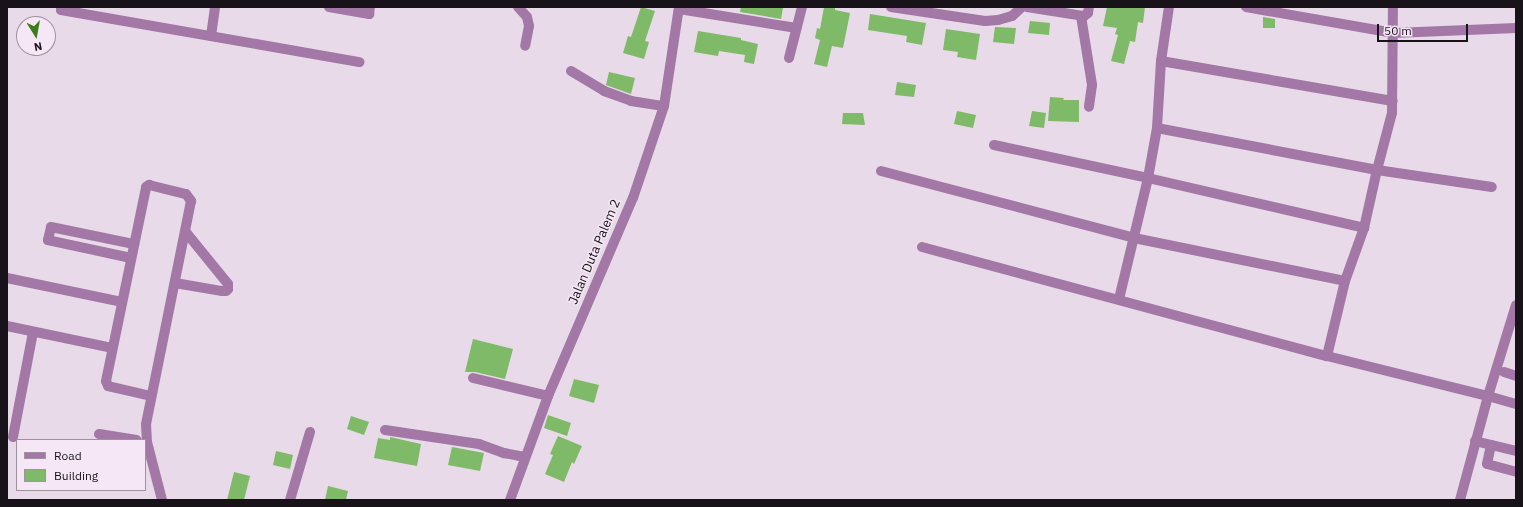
<!DOCTYPE html>
<html>
<head>
<meta charset="utf-8">
<style>
	body { margin:0 }
	#map { position:relative; width:1523px; height:507px; overflow:hidden; background:#e8dae8; font-family:"IBM Plex Sans",sans-serif }
	div>[style] { position:absolute }
	.building>* { inset:0; background:#7fba68 }
	.minor>* { height:10px; margin:-5px; padding:0 5px; transform-origin:5px; border-radius:5px; background:#a377a6 }
	span { translate:-50% -50%; white-space:nowrap; text-align:center; line-height:1.15; -webkit-text-stroke:3px #f5e7f6; paint-order:stroke }
	.street-label { font-size:13px; color:#181318 }
	.frame { position:absolute; inset:0; border:8px solid #181318; pointer-events:none }
	.legend { position:absolute; left:16px; top:439px; width:130px; height:52px; box-sizing:border-box; background:#f5e7f6; border:1px solid #9d929d; margin:0; padding:5px 7px; list-style:none; font-size:12px; color:#181318 }
	.legend li { display:flex; align-items:center; gap:8px; height:20px }
	.legend b { width:20px; border:1px solid #9d929d }
	.north { position:absolute; left:16px; top:16px; width:40px; height:40px; box-sizing:border-box; background:#f5e7f6; border:1px solid #9d929d; border-radius:50%; rotate:169deg; font-size:11px; font-weight:700; line-height:16px; text-align:center; color:#181318 }
	.north::after { content:''; display:block; margin:auto; width:14px; height:18px; background:#3c7c1b; clip-path:polygon(50% 0,100% 100%,50% 72%,0 100%) }
	.scale { position:absolute; left:1377px; top:24px; width:91px; height:18px; box-sizing:border-box; border:2px solid #181318; border-top:0; padding-left:5px; font-size:12px; line-height:14px; white-space:nowrap; color:#181318; -webkit-text-stroke:3px #f5e7f6; paint-order:stroke }
</style>
</head>
<body>
<div id="map">
	<div class="building">
		<div style="clip-path:polygon(641px 7px,655px 11px,645px 41px,649px 42px,644px 59px,623px 53px,628px 36px,631px 37px)"></div>
		<div style="clip-path:polygon(741px 7px,778px 7px,783px 8px,781px 19px,740px 12px)"></div>
		<div style="clip-path:polygon(824px 7px,835px 7px,835px 10px,850px 13px,843px 48px,832px 46px,827px 67px,814px 64px,820px 40px,815px 38px,817px 28px,820px 29px)"></div>
		<div style="clip-path:polygon(1107px 7px,1145px 7px,1143px 23px,1138px 22px,1135px 42px,1130px 41px,1124px 64px,1111px 61px,1118px 35px,1115px 34px,1117px 28px,1103px 26px)"></div>
		<div style="clip-path:polygon(870px 14px,926px 23px,922px 45px,906px 42px,907px 36px,868px 30px)"></div>
		<div style="clip-path:polygon(1263px 17px,1275px 19px,1275px 28px,1263px 28px)"></div>
		<div style="clip-path:polygon(1030px 21px,1050px 23px,1049px 35px,1028px 33px)"></div>
		<div style="clip-path:polygon(995px 27px,1016px 28px,1014px 44px,993px 42px)"></div>
		<div style="clip-path:polygon(946px 29px,980px 34px,976px 60px,957px 57px,958px 52px,943px 50px)"></div>
		<div style="clip-path:polygon(698px 31px,741px 38px,741px 40px,758px 44px,754px 64px,744px 62px,745px 55px,719px 51px,718px 56px,694px 52px)"></div>
		<div style="clip-path:polygon(609px 72px,635px 78px,631px 94px,606px 85px)"></div>
		<div style="clip-path:polygon(897px 82px,916px 85px,914px 97px,895px 95px)"></div>
		<div style="clip-path:polygon(1050px 97px,1064px 98px,1063px 100px,1079px 100px,1079px 122px,1048px 121px)"></div>
		<div style="clip-path:polygon(957px 111px,976px 115px,973px 128px,954px 124px)"></div>
		<div style="clip-path:polygon(1032px 111px,1046px 113px,1044px 128px,1029px 126px)"></div>
		<div style="clip-path:polygon(843px 113px,863px 113px,865px 125px,842px 124px)"></div>
		<div style="clip-path:polygon(473px 339px,513px 349px,505px 379px,475px 372px,465px 372px)"></div>
		<div style="clip-path:polygon(574px 379px,599px 385px,594px 403px,569px 396px)"></div>
		<div style="clip-path:polygon(548px 415px,571px 423px,567px 436px,544px 428px)"></div>
		<div style="clip-path:polygon(351px 416px,369px 422px,364px 435px,347px 429px)"></div>
		<div style="clip-path:polygon(558px 436px,582px 446px,574px 464px,572px 462px,564px 482px,545px 474px,553px 455px,550px 454px)"></div>
		<div style="clip-path:polygon(390px 437px,421px 444px,417px 466px,374px 458px,378px 438px,390px 440px)"></div>
		<div style="clip-path:polygon(452px 447px,484px 453px,480px 471px,448px 465px)"></div>
		<div style="clip-path:polygon(276px 451px,293px 455px,290px 469px,273px 465px)"></div>
		<div style="clip-path:polygon(234px 472px,250px 476px,244px 500px,227px 500px)"></div>
		<div style="clip-path:polygon(328px 486px,348px 491px,346px 500px,325px 500px)"></div>
	</div>
	<div class="minor">
		<div style="left:61px;top:7px;width:3px;rotate:90deg"></div>
		<div style="left:61px;top:10px;width:303px;rotate:9.9deg"></div>
		<div style="left:329px;top:7px;width:41px;rotate:9.9deg"></div>
		<div style="left:369px;top:14px;width:7px;rotate:-82deg"></div>
		<div style="left:518px;top:7px;width:13px;rotate:48deg"></div>
		<div style="left:527px;top:17px;width:9px;rotate:77deg"></div>
		<div style="left:529px;top:26px;width:20px;rotate:101deg"></div>
		<div style="left:891px;top:7px;width:95px;rotate:8.5deg"></div>
		<div style="left:985px;top:21px;width:13px;rotate:-4deg"></div>
		<div style="left:998px;top:20px;width:15px;rotate:-16deg"></div>
		<div style="left:1012px;top:16px;width:13px;rotate:-42deg"></div>
		<div style="left:1027px;top:7px;width:58px;rotate:9deg"></div>
		<div style="left:1084px;top:16px;width:5px;rotate:-37deg"></div>
		<div style="left:1088px;top:13px;width:6px;rotate:-81deg"></div>
		<div style="left:1246px;top:7px;width:150px;rotate:10deg"></div>
		<div style="left:1394px;top:33px;width:122px;rotate:-2.3deg"></div>
		<div style="left:679px;top:9px;width:119px;rotate:9.2deg"></div>
		<div style="left:1081px;top:16px;width:70px;rotate:80.9deg"></div>
		<div style="left:1092px;top:85px;width:22px;rotate:98deg"></div>
		<div style="left:211px;top:36px;width:29px;rotate:-82deg"></div>
		<div style="left:789px;top:58px;width:53px;rotate:-75.7deg"></div>
		<div style="left:1161px;top:61px;width:235px;rotate:9.8deg"></div>
		<div style="left:571px;top:71px;width:39px;rotate:31deg"></div>
		<div style="left:604px;top:91px;width:29px;rotate:20deg"></div>
		<div style="left:631px;top:101px;width:33px;rotate:9deg"></div>
		<div style="left:1157px;top:128px;width:224px;rotate:10.8deg"></div>
		<div style="left:1377px;top:170px;width:116px;rotate:8.4deg"></div>
		<div style="left:994px;top:145px;width:157px;rotate:12.1deg"></div>
		<div style="left:1148px;top:178px;width:222px;rotate:13deg"></div>
		<div style="left:881px;top:171px;width:262px;rotate:14.8deg"></div>
		<div style="left:1134px;top:238px;width:215px;rotate:11.5deg"></div>
		<div style="left:922px;top:247px;width:419px;rotate:15.1deg"></div>
		<div style="left:1327px;top:356px;width:166px;rotate:14deg"></div>
		<div style="left:1488px;top:396px;width:95px;rotate:-72.9deg"></div>
		<div style="left:131px;top:258px;width:85px;rotate:-167.8deg"></div>
		<div style="left:48px;top:240px;width:13px;rotate:-77deg"></div>
		<div style="left:51px;top:227px;width:85px;rotate:11.6deg"></div>
		<div style="left:7px;top:278px;width:117px;rotate:11.8deg"></div>
		<div style="left:175px;top:283px;width:48px;rotate:9.7deg"></div>
		<div style="left:222px;top:291px;width:4px"></div>
		<div style="left:226px;top:291px;width:3px;rotate:-45deg"></div>
		<div style="left:228px;top:289px;width:5px;rotate:-90deg"></div>
		<div style="left:228px;top:284px;width:68px;rotate:-129.1deg"></div>
		<div style="left:1119px;top:299px;width:124px;rotate:-76.5deg"></div>
		<div style="left:1148px;top:178px;width:51px;rotate:-79.8deg"></div>
		<div style="left:1157px;top:128px;width:67px;rotate:-86.6deg"></div>
		<div style="left:1161px;top:61px;width:55px;rotate:-81.6deg"></div>
		<div style="left:7px;top:326px;width:107px;rotate:11.8deg"></div>
		<div style="left:1327px;top:356px;width:77px;rotate:-76.5deg"></div>
		<div style="left:1345px;top:281px;width:56px;rotate:-70.3deg"></div>
		<div style="left:1364px;top:228px;width:59px;rotate:-77.4deg"></div>
		<div style="left:1377px;top:170px;width:59px;rotate:-75.3deg"></div>
		<div style="left:1392px;top:113px;width:106px;rotate:-89.5deg"></div>
		<div style="left:1504px;top:372px;width:13px;rotate:18deg"></div>
		<div style="left:473px;top:378px;width:77px;rotate:13.5deg"></div>
		<div style="left:151px;top:396px;width:44px;rotate:-166.9deg"></div>
		<div style="left:108px;top:386px;width:5px;rotate:-112deg"></div>
		<div style="left:106px;top:381px;width:198px;rotate:-78.3deg"></div>
		<div style="left:146px;top:187px;width:4px;rotate:-34deg"></div>
		<div style="left:149px;top:185px;width:38px;rotate:14deg"></div>
		<div style="left:186px;top:194px;width:9px;rotate:54deg"></div>
		<div style="left:191px;top:201px;width:227px;rotate:101.4deg"></div>
		<div style="left:146px;top:424px;width:18px;rotate:87deg"></div>
		<div style="left:147px;top:442px;width:60px;rotate:75.5deg"></div>
		<div style="left:385px;top:430px;width:95px;rotate:8.5deg"></div>
		<div style="left:479px;top:444px;width:27px;rotate:20deg"></div>
		<div style="left:504px;top:453px;width:21px;rotate:11deg"></div>
		<div style="left:99px;top:434px;width:38px;rotate:9deg"></div>
		<div style="left:13px;top:437px;width:107px;rotate:-79.2deg"></div>
		<div style="left:1475px;top:441px;width:42px;rotate:13.7deg"></div>
		<div style="left:1491px;top:445px;width:19px;rotate:102deg"></div>
		<div style="left:1487px;top:464px;width:30px;rotate:15deg"></div>
		<div style="left:290px;top:500px;width:71px;rotate:-73.6deg"></div>
		<div style="left:510px;top:500px;width:111px;rotate:-69.9deg"></div>
		<div style="left:548px;top:396px;width:215px;rotate:-66.8deg"></div>
		<div style="left:633px;top:198px;width:97px;rotate:-71.4deg"></div>
		<div style="left:664px;top:106px;width:100px;rotate:-81.4deg"></div>
		<div style="left:1460px;top:500px;width:108px;rotate:-74.9deg"></div>
		<div style="left:1488px;top:396px;width:29px;rotate:16deg"></div>
	</div>
	<div class="street-label">
		<span style="left:595px;top:252px;rotate:-67deg">Jalan Duta Palem 2</span>
	</div>
	<div class="frame"></div>
	<ul class="legend">
	<li><b style="height:5px;background:#a377a6"></b>Road</li>
	<li><b style="height:11px;background:#7fba68"></b>Building</li>
	</ul>
	<div class="north">N</div>
	<div class="scale">50 m</div>
</div>
</body>
</html>
